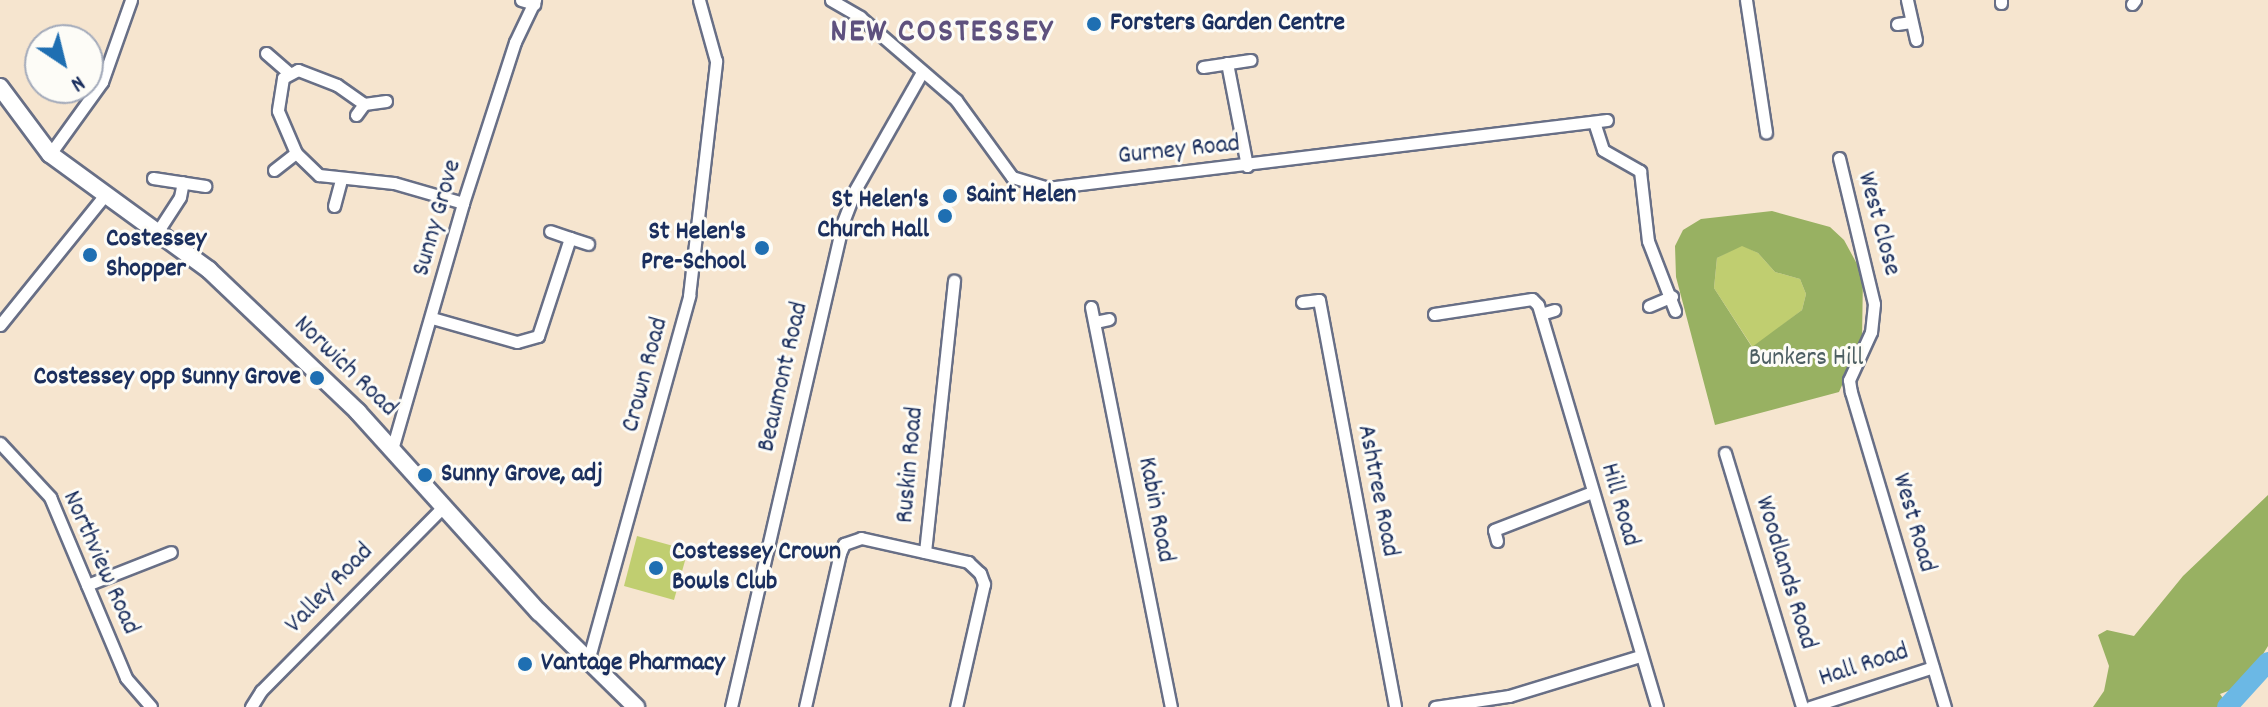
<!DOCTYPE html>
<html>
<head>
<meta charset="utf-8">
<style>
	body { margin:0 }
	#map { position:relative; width:2268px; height:707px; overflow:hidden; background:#f6e5cf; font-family:Dekko,sans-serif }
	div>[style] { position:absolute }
	.green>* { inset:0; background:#c0ce70 }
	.forest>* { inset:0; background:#98b162 }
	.river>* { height:20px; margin:-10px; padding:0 10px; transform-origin:10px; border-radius:10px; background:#6bb8e5 }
	.roads { filter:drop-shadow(2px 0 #686f86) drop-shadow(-2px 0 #686f86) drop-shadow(0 2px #686f86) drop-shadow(0 -2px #686f86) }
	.street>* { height:11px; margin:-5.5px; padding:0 5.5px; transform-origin:5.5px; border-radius:5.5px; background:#fff }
	.secondary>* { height:16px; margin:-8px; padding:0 8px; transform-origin:8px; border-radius:8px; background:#fff }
	.dots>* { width:22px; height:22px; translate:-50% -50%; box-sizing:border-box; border:4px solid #fdfcf7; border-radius:50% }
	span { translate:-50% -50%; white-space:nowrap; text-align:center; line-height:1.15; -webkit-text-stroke:6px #fdfcf7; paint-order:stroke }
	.poi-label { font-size:26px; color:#1b2f5e; font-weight:700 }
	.left { translate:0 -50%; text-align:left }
	.right { translate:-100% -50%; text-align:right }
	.street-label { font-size:26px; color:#1b2f5e }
	.park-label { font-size:26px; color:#4d5f63 }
	.district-label { font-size:34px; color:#5e517e; font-weight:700; letter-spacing:2px }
	.north { position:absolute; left:24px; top:24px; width:80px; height:80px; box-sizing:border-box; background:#fdfcf7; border:2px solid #a3aaba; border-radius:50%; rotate:145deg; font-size:22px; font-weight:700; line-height:32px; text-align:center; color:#1b2f5e }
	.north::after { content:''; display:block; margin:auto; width:28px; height:36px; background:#1f6fb2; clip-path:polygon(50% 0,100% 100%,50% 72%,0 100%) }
</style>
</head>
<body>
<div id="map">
	<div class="green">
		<div style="clip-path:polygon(1742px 245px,1758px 253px,1775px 272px,1800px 279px,1806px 294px,1802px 310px,1753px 348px,1714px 288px,1717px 258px)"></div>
		<div style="clip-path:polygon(637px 536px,688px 550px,674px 600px,624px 586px)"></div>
	</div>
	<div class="forest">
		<div style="clip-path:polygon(evenodd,1772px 211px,1830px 227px,1844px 240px,1863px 275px,1862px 340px,1839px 392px,1715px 425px,1676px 277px,1675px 246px,1683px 230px,1701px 219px,1772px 211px,1742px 246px,1758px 253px,1775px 272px,1800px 279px,1806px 294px,1802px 310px,1752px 347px,1714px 288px,1717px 258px,1742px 246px)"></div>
		<div style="clip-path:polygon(2268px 495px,2268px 646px,2244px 685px,2220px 694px,2229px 707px,2093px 707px,2104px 691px,2109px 666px,2098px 635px,2107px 630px,2134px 636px,2183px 576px)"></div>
	</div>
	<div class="river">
		<div style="left:2227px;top:707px;width:61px;rotate:-47.7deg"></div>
	</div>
	<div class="roads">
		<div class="street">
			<div style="left:521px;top:0;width:14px;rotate:17deg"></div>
			<div style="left:831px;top:0;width:34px;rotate:30deg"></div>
			<div style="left:860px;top:17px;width:127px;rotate:40.8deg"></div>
			<div style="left:956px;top:100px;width:95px;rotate:54deg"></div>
			<div style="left:1012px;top:177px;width:37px;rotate:17deg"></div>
			<div style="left:1047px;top:188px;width:564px;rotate:-6.92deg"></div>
			<div style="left:1746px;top:0;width:134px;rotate:81.4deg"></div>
			<div style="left:1907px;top:0;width:41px;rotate:77.3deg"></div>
			<div style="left:2001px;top:3px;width:3px;rotate:-90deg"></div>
			<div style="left:2132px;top:4px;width:5px;rotate:-53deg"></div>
			<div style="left:1897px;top:24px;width:14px;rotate:-8deg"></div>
			<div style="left:266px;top:53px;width:29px;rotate:41deg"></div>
			<div style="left:1227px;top:63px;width:105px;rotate:79deg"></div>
			<div style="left:1203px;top:67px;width:48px;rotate:-8.5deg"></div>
			<div style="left:386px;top:101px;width:22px;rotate:172deg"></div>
			<div style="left:364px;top:104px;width:33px;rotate:-145deg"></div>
			<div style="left:337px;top:85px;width:42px;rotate:-159deg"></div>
			<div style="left:298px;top:70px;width:17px;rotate:152deg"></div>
			<div style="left:283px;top:78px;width:33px;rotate:99deg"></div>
			<div style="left:278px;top:111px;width:46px;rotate:66.8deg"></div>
			<div style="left:296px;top:153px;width:32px;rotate:44deg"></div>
			<div style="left:319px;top:175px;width:75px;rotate:6.1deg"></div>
			<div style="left:394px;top:183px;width:72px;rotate:16.2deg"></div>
			<div style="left:356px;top:115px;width:14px;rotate:-54deg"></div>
			<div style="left:1594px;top:122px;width:29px;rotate:72deg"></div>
			<div style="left:1603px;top:150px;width:43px;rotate:29.6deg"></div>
			<div style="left:1640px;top:171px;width:70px;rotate:83.5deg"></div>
			<div style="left:1648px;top:241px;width:75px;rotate:68.9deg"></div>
			<div style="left:50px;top:154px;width:89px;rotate:-54.2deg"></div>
			<div style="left:102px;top:82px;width:87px;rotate:-70.5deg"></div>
			<div style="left:1839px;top:158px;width:150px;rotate:76.5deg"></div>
			<div style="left:1874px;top:304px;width:28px;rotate:96deg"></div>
			<div style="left:1871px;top:332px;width:53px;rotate:114.6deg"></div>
			<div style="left:1849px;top:380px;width:12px;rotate:81deg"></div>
			<div style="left:1851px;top:392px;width:329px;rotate:73.4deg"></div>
			<div style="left:274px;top:170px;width:28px;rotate:-38deg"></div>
			<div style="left:153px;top:178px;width:53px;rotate:8.7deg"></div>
			<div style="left:334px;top:206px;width:27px;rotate:-75deg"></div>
			<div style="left:158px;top:231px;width:40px;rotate:-57.1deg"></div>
			<div style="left:180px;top:197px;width:15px;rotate:-79deg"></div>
			<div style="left:570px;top:238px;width:19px;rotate:18deg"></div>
			<div style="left:1302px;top:302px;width:17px;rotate:-7deg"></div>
			<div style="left:1319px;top:300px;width:414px;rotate:79.4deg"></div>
			<div style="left:1649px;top:306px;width:25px;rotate:-23deg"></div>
			<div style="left:1091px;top:307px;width:408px;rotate:78.7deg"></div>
			<div style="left:1434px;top:314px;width:99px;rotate:-8.7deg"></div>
			<div style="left:1532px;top:299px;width:8px;rotate:45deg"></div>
			<div style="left:1538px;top:305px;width:419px;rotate:73.5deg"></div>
			<div style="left:1541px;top:314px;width:14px;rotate:-17deg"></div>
			<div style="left:432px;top:318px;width:88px;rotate:15.8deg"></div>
			<div style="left:517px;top:342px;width:22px;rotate:-16deg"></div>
			<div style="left:538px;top:336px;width:103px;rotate:-71.9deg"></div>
			<div style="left:570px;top:238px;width:21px;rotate:-161deg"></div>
			<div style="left:1095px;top:322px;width:14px;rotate:-12deg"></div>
			<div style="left:0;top:325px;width:167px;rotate:-51.1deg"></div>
			<div style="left:0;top:443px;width:74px;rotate:47.2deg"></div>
			<div style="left:50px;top:497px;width:196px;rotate:67.2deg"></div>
			<div style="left:126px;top:678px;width:38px;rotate:49deg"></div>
			<div style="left:393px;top:446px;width:253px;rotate:-73.9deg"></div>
			<div style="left:463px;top:203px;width:169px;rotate:-72.1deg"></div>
			<div style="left:515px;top:42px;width:47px;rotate:-64.5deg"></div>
			<div style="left:1725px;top:453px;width:265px;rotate:73.1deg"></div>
			<div style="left:1497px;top:541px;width:11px;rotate:-105deg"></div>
			<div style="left:1494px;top:530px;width:105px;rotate:-21.2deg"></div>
			<div style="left:925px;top:552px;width:273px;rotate:-83.9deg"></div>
			<div style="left:87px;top:585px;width:90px;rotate:-21.4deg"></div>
			<div style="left:588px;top:661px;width:379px;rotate:-74.5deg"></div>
			<div style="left:689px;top:296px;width:237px;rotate:-83.4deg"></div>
			<div style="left:716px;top:61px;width:63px;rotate:-105.6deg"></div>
			<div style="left:251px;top:707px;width:19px;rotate:-58deg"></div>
			<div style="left:261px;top:691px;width:260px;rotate:-45.3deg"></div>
			<div style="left:731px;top:707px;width:498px;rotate:-77deg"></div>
			<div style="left:843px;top:222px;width:34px;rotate:-69deg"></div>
			<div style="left:855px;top:190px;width:136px;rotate:-60.4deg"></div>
			<div style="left:805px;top:707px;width:158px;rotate:-77.2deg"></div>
			<div style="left:840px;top:553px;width:10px;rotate:-66deg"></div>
			<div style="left:844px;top:544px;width:18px;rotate:-19deg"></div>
			<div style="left:861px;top:538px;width:110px;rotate:12.6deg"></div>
			<div style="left:968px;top:562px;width:16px;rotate:43deg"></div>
			<div style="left:980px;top:573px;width:12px;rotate:70deg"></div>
			<div style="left:984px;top:584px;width:126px;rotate:102.8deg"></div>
			<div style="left:1435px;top:707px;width:75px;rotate:-8.5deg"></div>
			<div style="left:1509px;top:696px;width:137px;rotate:-17deg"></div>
			<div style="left:1810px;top:707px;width:129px;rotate:-18deg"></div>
		</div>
		<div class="secondary">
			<div style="left:0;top:87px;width:84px;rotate:53.3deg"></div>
			<div style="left:50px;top:154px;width:197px;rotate:36.1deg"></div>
			<div style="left:209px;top:270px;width:206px;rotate:43.6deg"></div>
			<div style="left:358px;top:412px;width:270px;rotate:47.9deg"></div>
			<div style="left:539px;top:612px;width:136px;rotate:44.4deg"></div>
		</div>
	</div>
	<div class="dots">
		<div style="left:1094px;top:24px;background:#1f6fb2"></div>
		<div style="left:950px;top:196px;background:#1f6fb2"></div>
		<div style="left:945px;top:216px;background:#1f6fb2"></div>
		<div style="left:762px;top:248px;background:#1f6fb2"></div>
		<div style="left:90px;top:255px;background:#1f6fb2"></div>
		<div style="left:317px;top:378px;background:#1f6fb2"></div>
		<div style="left:425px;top:475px;background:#1f6fb2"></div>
		<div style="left:656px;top:568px;background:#1f6fb2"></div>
		<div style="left:525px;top:664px;background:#1f6fb2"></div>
	</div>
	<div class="poi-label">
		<span class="left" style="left:1110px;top:24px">Forsters Garden Centre</span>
		<span class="left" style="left:966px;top:196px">Saint Helen</span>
		<span class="right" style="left:929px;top:216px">St Helen's<br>Church Hall</span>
		<span class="right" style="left:746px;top:248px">St Helen's<br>Pre-School</span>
		<span class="left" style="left:106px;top:255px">Costessey<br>Shopper</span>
		<span class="right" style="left:301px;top:378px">Costessey opp Sunny Grove</span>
		<span class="left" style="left:441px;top:475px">Sunny Grove, adj</span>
		<span class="left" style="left:672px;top:568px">Costessey Crown<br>Bowls Club</span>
		<span class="left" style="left:541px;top:664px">Vantage Pharmacy</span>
	</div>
	<div class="street-label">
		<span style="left:1179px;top:151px;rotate:-6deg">Gurney Road</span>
		<span style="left:438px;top:218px;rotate:-74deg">Sunny Grove</span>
		<span style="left:1878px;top:224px;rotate:75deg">West Close</span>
		<span style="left:345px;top:367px;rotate:44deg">Norwich Road</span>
		<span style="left:646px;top:375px;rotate:-75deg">Crown Road</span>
		<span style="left:784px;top:377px;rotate:-77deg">Beaumont Road</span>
		<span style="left:911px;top:465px;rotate:-85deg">Ruskin Road</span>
		<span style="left:1377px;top:491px;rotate:79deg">Ashtree Road</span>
		<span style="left:1619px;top:505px;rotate:74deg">Hill Road</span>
		<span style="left:1155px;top:510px;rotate:79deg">Kabin Road</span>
		<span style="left:1913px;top:523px;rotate:74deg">West Road</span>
		<span style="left:100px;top:563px;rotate:66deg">Northview Road</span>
		<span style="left:1785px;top:573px;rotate:73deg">Woodlands Road</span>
		<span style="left:330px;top:589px;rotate:-46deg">Valley Road</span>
		<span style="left:1864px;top:666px;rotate:-18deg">Hall Road</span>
	</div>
	<div class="park-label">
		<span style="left:1806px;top:359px">Bunkers Hill</span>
	</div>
	<div class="district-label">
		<span style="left:942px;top:34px">NEW COSTESSEY</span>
	</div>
	<div class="north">N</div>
</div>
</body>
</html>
